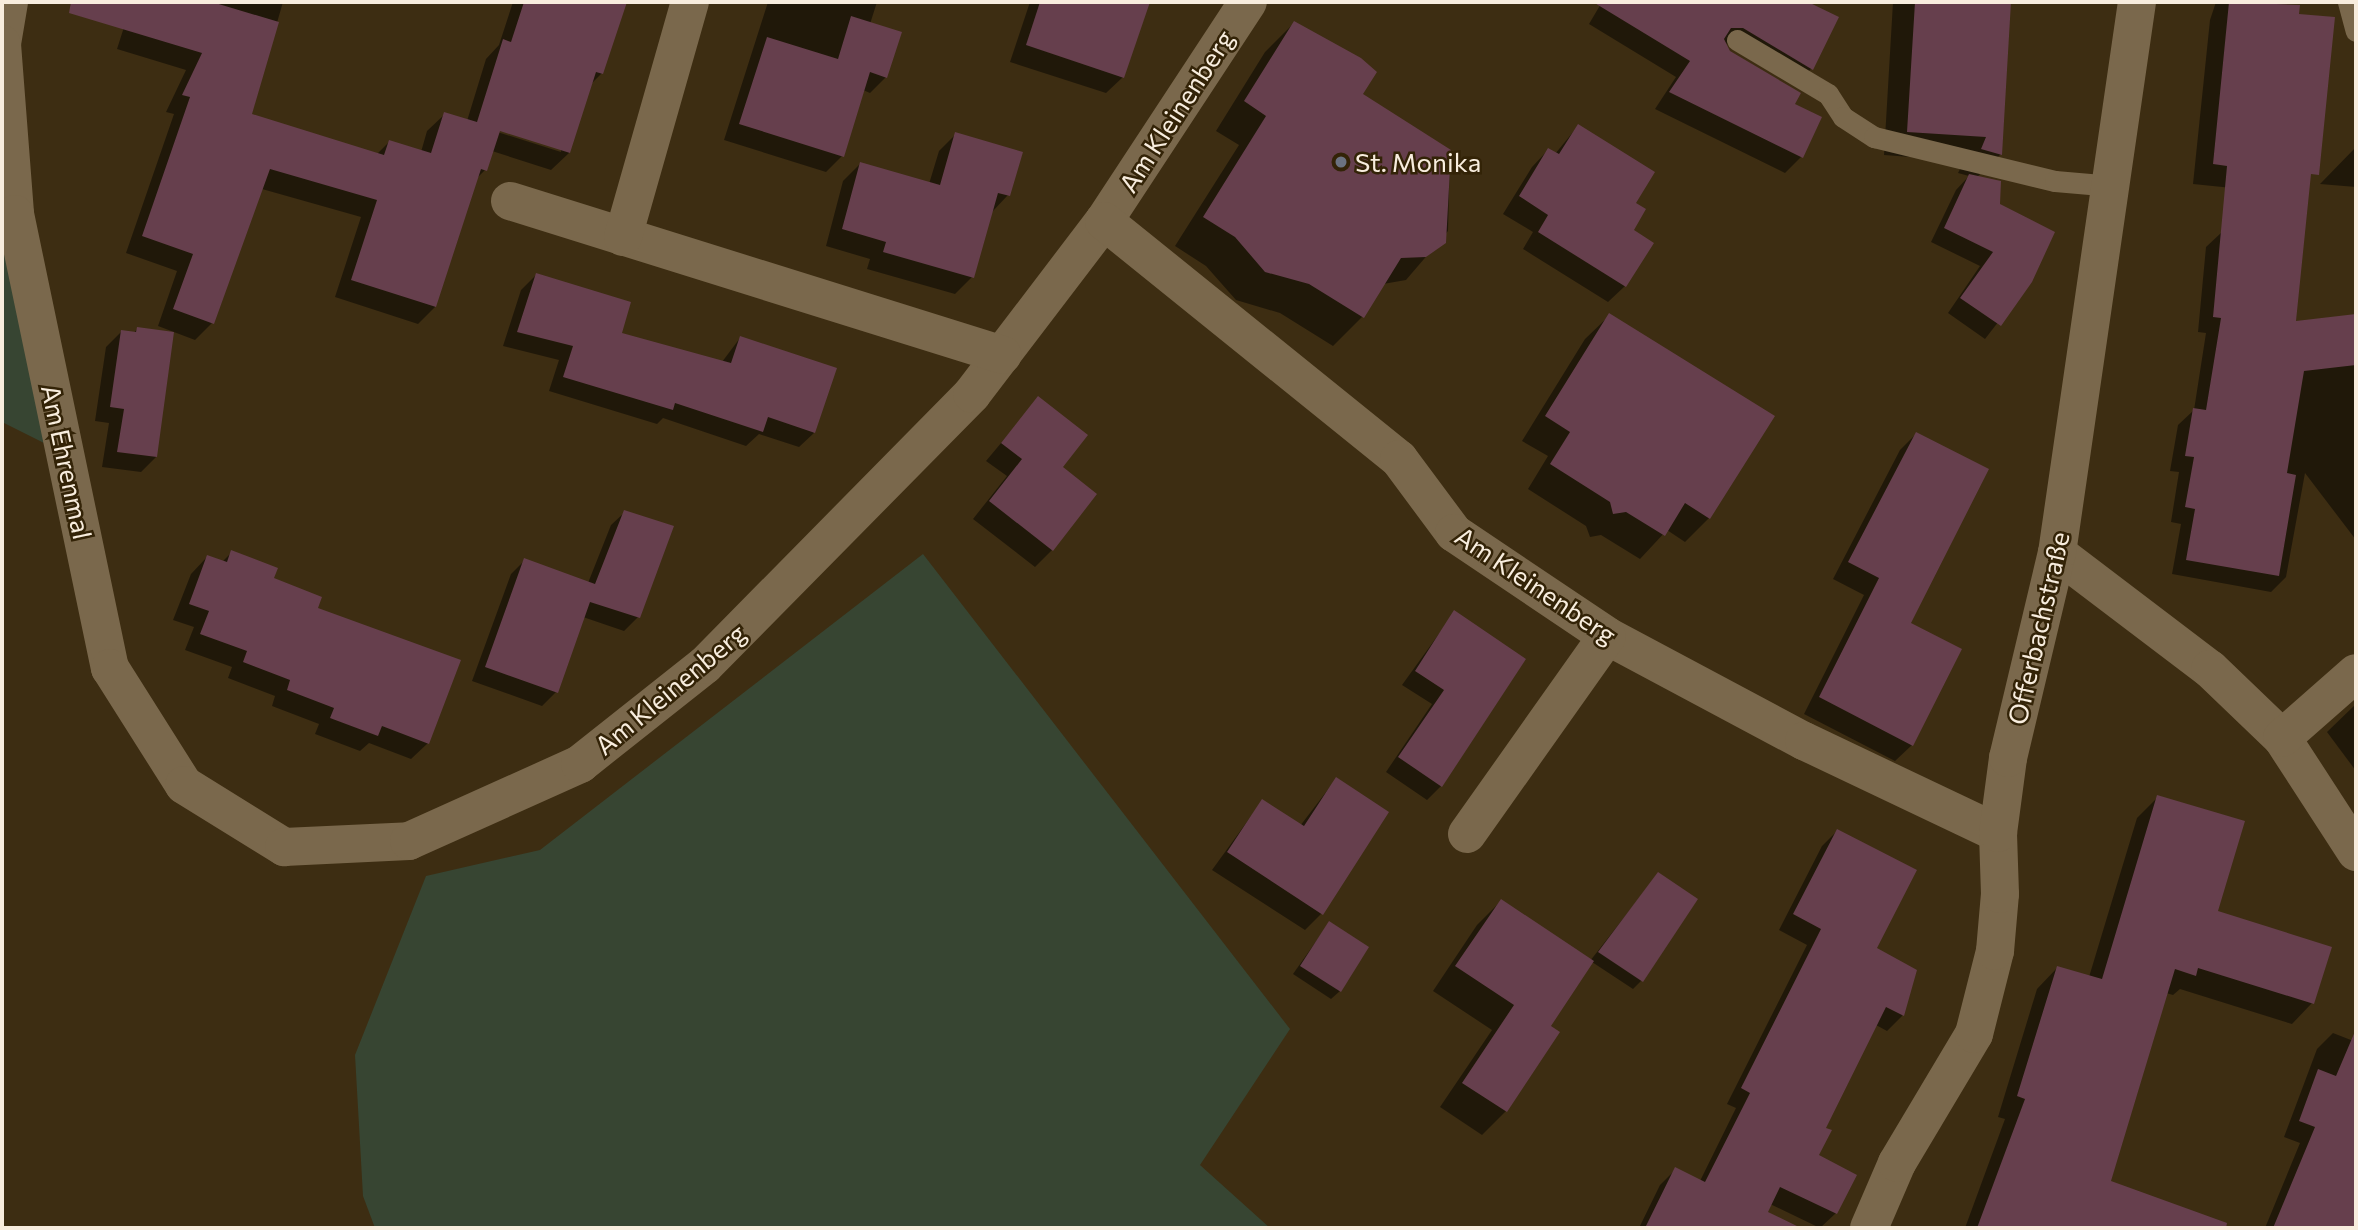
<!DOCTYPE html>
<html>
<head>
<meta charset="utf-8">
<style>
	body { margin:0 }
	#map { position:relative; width:2358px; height:1230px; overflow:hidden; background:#3d2d12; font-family:Commissioner,sans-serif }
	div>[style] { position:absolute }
	.green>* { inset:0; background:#374532 }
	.shadow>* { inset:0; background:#0007 }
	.building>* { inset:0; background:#663f4d }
	.service>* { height:21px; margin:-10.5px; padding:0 10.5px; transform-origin:10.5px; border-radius:10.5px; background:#7a684c }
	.minor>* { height:38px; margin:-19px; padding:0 19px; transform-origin:19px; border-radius:19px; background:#7a684c }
	.dots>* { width:19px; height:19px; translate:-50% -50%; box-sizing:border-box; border:4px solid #332307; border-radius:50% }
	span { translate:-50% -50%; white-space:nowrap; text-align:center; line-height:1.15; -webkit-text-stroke:5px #332307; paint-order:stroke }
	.street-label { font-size:26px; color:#f8edde }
	.poi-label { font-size:26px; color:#f8edde }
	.left { translate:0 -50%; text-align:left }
	.frame { position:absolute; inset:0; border:4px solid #f8edde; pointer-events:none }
</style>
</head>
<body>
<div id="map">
	<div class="green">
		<div style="clip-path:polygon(2px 30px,48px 445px,2px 422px)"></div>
		<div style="clip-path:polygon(923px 554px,1290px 1029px,1200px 1165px,1270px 1228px,375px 1228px,363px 1196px,355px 1055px,426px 876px,540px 850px)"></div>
	</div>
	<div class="shadow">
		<div style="clip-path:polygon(evenodd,132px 2px,283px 2px,250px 116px,377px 154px,389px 142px,421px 152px,427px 131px,445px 114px,467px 121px,486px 59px,499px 45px,513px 2px,624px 2px,602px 73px,590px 85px,569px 153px,551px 170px,492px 151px,485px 170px,475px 180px,435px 307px,418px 324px,335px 297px,361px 217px,262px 189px,212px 323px,195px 340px,158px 326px,177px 271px,126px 253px,174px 114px,166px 112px,186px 70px,117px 49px,132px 2px,492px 127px,561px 149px,561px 152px,491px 130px,492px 127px)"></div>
		<div style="clip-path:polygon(768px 2px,877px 2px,870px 24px,886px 77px,870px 93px,863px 90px,842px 156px,826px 172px,724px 140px)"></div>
		<div style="clip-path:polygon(1030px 2px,1148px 2px,1123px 77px,1106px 93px,1010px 62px)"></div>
		<div style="clip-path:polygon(1602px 2px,1685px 2px,1713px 18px,1724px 2px,1804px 2px,1836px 18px,1811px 69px,1795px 84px,1724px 42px,1729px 53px,1793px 105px,1801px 157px,1785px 173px,1655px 109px,1676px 77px,1589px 24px)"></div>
		<div style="clip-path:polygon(1893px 2px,2009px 2px,2001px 154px,1977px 177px,1998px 205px,2030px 281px,1985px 339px,1948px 313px,1980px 266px,1931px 242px,1956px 190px,1969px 176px,1958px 173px,1964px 161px,1884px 155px)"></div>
		<div style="clip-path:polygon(2216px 2px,2277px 2px,2262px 169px,2242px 189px,2193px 184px,2210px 20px)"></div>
		<div style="clip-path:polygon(1294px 23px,1360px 95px,1450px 151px,1448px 231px,1406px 280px,1383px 284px,1362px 317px,1333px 346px,1280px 313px,1236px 300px,1206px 266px,1175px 246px,1239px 145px,1216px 131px,1265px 52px)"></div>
		<div style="clip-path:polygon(1578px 126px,1634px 203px,1625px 286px,1608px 302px,1523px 249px,1533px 232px,1503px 214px,1532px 167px,1548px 150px,1555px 154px)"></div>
		<div style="clip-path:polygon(956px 134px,1008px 195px,992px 212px,972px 277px,955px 294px,867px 269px,870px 259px,826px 246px,843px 181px,860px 164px,929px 184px,939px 151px)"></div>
		<div style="clip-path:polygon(2356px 147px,2356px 187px,2320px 184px,2321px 183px)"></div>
		<div style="clip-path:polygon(2222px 232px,2294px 323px,2356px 316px,2356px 540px,2305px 473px,2286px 577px,2271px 592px,2172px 574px,2181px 524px,2171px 522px,2179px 472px,2170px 471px,2178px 425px,2194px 410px,2206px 333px,2198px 332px,2206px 247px)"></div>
		<div style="clip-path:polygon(536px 275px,619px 334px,722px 362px,740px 338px,814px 433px,799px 447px,759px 434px,746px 446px,663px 418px,657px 424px,549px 391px,559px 360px,503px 346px,521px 290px)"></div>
		<div style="clip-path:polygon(1610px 315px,1709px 518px,1685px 542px,1667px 530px,1640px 559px,1601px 535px,1590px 537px,1586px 526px,1528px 489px,1548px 456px,1522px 441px,1585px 339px)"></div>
		<div style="clip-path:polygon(138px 328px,156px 457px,141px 472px,102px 467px,109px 423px,95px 421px,106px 347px,121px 332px,133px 334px)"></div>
		<div style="clip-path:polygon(1038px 399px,1052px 550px,1035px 567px,973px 519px,1007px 476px,986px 461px)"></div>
		<div style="clip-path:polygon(1916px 434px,1908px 623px,1912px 745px,1895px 761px,1804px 714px,1864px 595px,1833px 579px,1900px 450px)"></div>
		<div style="clip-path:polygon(625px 512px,638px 617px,624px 631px,583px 617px,556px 692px,542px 706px,472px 681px,511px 574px,525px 560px,588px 583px,611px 525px)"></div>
		<div style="clip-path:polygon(232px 552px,316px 609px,428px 743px,411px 759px,369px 743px,360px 751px,315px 734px,319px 724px,272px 706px,275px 696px,228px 678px,232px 667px,185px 650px,194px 627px,173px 620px,191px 574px,207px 557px,222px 562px)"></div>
		<div style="clip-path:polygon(1454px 613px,1441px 786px,1427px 800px,1386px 772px,1432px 704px,1402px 685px)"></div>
		<div style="clip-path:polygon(2356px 704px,2356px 771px,2327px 732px)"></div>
		<div style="clip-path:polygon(1336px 779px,1322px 913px,1305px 930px,1212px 870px,1262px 801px,1300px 826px)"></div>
		<div style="clip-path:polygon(2158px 797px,2216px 912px,2312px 1003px,2292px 1024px,2180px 989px,2173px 995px,2166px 993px,2109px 1182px,2199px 1214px,2194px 1228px,1965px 1228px,2005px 1119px,1998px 1117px,2037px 989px,2057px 968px,2089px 977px,2137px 818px)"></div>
		<div style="clip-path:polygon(1837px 831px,1874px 948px,1915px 971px,1902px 1016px,1887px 1031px,1876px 1025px,1824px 1129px,1816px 1156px,1836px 1213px,1820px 1228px,1770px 1204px,1758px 1228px,1639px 1228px,1660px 1185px,1675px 1170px,1700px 1181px,1736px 1108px,1727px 1104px,1807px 945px,1779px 930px,1822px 846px)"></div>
		<div style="clip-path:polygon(1658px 874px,1695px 899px,1641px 981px,1633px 989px,1592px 962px,1548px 1027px,1506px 1111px,1482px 1135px,1440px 1107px,1492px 1030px,1433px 991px,1477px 925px,1501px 901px,1590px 961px)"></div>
		<div style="clip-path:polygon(1329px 923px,1340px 991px,1331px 999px,1293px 974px)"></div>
		<div style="clip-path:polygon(2333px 1033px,2356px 1042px,2356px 1228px,2265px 1228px,2300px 1143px,2284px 1137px,2317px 1049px)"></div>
	</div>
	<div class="building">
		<div style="clip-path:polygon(71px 2px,212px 2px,279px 22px,252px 114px,384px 155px,389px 140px,431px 153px,444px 112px,477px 122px,503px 39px,511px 42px,524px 2px,627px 2px,603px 74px,596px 72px,570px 153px,500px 131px,487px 171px,481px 169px,436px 307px,351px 280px,377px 200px,270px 169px,214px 324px,173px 309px,193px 254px,142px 236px,190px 97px,182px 95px,202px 53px,69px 13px)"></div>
		<div style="clip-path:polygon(1040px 2px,1150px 2px,1124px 78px,1026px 45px)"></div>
		<div style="clip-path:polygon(1593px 2px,1808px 2px,1839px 17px,1813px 70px,1743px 28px,1731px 28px,1724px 39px,1730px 51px,1801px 93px,1795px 104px,1822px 117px,1803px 158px,1669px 92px,1690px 61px)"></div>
		<div style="clip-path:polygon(1915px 2px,2011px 2px,2002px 155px,1981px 149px,1986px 137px,1907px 132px)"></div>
		<div style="clip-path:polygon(2229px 2px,2300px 5px,2299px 14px,2335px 17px,2319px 175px,2311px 174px,2296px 321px,2356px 314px,2356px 365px,2304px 371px,2287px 473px,2296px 475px,2279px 576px,2186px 560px,2195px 509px,2185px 507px,2194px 457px,2185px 456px,2193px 408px,2206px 410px,2221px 318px,2213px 317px,2227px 166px,2213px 164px)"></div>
		<div style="clip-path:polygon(851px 16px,902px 32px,887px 78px,870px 72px,844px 157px,739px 124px,767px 37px,838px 59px)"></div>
		<div style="clip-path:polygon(1294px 21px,1361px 58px,1377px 72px,1363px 94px,1451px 150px,1446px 243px,1426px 257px,1401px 258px,1364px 318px,1309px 284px,1265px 272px,1235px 237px,1203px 217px,1266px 116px,1244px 101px)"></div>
		<div style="clip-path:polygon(1578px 124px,1655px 172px,1636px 203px,1646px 209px,1634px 230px,1654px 243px,1626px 287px,1538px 232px,1548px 215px,1519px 196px,1548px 148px,1559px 154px)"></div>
		<div style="clip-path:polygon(955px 132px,1023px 152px,1010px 196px,998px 193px,974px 278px,883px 252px,886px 242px,842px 229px,860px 162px,940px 185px)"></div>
		<div style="clip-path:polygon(1969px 174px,2001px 181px,2000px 204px,2055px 232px,2032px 282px,2001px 326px,1960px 298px,1993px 252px,1944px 228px)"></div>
		<div style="clip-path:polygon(536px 273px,631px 302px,622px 333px,731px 363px,740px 336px,837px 368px,815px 433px,768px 417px,763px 432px,675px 403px,673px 410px,563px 377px,573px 346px,517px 332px)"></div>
		<div style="clip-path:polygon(1609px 313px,1775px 416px,1710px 519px,1685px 503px,1665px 536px,1626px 512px,1613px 514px,1610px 502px,1550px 464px,1570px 432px,1545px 416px)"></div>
		<div style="clip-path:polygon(137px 327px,174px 332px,157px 457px,117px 452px,124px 409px,110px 407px,121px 330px,136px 332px)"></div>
		<div style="clip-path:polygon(1038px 396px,1088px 435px,1063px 467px,1097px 494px,1053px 551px,989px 501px,1022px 459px,1001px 443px)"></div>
		<div style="clip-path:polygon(1916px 432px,1989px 469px,1911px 623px,1962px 649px,1913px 746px,1819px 697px,1879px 578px,1848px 562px)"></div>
		<div style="clip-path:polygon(624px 510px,674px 526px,640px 618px,590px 602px,558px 693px,485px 667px,524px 558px,595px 584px)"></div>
		<div style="clip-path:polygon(231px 550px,278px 568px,274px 578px,322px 597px,318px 608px,461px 660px,429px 744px,382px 726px,378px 736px,330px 718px,334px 708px,287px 690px,290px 680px,243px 662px,247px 651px,200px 634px,209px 611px,189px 604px,207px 555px,227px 562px)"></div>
		<div style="clip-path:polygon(1454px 610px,1526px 659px,1442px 787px,1398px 757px,1444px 690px,1415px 671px)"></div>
		<div style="clip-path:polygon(1336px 777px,1389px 812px,1323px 915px,1227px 852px,1262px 799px,1304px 826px)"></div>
		<div style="clip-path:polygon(2157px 795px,2245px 821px,2218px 911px,2332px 947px,2314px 1004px,2198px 968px,2196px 976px,2175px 969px,2111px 1181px,2227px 1223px,2226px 1228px,1977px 1228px,2025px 1099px,2017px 1096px,2057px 966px,2102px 979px)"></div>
		<div style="clip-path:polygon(1837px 829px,1917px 870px,1877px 948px,1917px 970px,1904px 1016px,1886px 1007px,1826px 1128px,1832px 1130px,1819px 1155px,1857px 1175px,1837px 1214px,1780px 1187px,1768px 1212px,1801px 1228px,1645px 1228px,1675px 1167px,1705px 1182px,1750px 1093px,1741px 1088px,1821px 929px,1793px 914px)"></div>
		<div style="clip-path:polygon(1658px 872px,1698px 899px,1643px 982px,1598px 952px)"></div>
		<div style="clip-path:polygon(1501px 899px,1594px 961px,1551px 1026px,1560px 1032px,1507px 1112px,1462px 1083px,1514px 1005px,1455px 966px)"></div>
		<div style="clip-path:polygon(1329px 921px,1369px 947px,1341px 992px,1300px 966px)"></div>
		<div style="clip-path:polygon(2356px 1029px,2356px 1228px,2273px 1228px,2315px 1127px,2299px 1121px,2318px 1069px,2336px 1076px)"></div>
	</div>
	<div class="service">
		<div style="left:2348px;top:2px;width:30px;rotate:75deg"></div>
		<div style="left:1737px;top:40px;width:106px;rotate:30.7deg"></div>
		<div style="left:1828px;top:94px;width:27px;rotate:57deg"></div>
		<div style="left:1843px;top:117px;width:37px;rotate:33deg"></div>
		<div style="left:1874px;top:137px;width:186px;rotate:13.7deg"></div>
		<div style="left:2055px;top:181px;width:58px;rotate:4.9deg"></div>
	</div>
	<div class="minor">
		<div style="left:9px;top:2px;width:43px;rotate:99.5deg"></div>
		<div style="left:2px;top:44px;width:170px;rotate:85.6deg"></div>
		<div style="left:15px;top:214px;width:464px;rotate:78.2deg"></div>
		<div style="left:110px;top:668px;width:138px;rotate:57.7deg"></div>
		<div style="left:184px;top:785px;width:118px;rotate:31.8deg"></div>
		<div style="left:284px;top:847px;width:125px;rotate:-2.7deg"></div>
		<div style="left:409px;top:841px;width:188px;rotate:-24.2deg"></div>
		<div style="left:580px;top:764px;width:159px;rotate:-38.4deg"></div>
		<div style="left:705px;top:665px;width:380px;rotate:-45.4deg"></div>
		<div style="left:972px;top:394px;width:218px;rotate:-52.7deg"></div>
		<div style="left:1104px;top:221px;width:262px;rotate:-56.7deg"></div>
		<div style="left:510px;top:201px;width:516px;rotate:17.35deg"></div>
		<div style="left:1104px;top:221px;width:379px;rotate:38.9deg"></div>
		<div style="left:1399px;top:459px;width:92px;rotate:53.4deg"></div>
		<div style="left:1454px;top:533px;width:184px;rotate:33.9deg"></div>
		<div style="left:1607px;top:636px;width:223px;rotate:28.1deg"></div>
		<div style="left:1804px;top:741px;width:215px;rotate:25.4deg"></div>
		<div style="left:623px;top:237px;width:244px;rotate:-74.1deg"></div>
		<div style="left:2057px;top:553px;width:192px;rotate:37.2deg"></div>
		<div style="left:2210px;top:669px;width:100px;rotate:43.8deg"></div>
		<div style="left:2282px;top:738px;width:136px;rotate:57deg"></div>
		<div style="left:2282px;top:738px;width:98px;rotate:-41.3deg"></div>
		<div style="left:1467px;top:834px;width:242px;rotate:-54.7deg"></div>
		<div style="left:1869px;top:1228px;width:71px;rotate:-66.7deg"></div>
		<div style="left:1897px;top:1163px;width:150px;rotate:-59.2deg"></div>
		<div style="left:1974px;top:1034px;width:86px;rotate:-75.8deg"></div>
		<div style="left:1995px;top:951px;width:57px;rotate:-85deg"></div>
		<div style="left:2000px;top:894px;width:61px;rotate:-91.9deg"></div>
		<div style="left:1998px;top:833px;width:76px;rotate:-82.4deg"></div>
		<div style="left:2008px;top:758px;width:211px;rotate:-76.6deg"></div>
		<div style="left:2057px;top:553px;width:557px;rotate:-81.74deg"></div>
	</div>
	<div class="dots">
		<div style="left:1341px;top:162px;background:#6b7280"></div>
	</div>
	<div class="street-label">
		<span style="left:1176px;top:111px;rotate:-57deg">Am Kleinenberg</span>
		<span style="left:67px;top:462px;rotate:78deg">Am Ehrenmal</span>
		<span style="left:1536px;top:585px;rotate:34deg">Am Kleinenberg</span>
		<span style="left:2038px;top:628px;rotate:-77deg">Offerbachstraße</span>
		<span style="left:670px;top:689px;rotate:-40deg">Am Kleinenberg</span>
	</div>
	<div class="poi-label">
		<span class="left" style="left:1355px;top:162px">St. Monika</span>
	</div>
	<div class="frame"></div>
</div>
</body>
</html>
